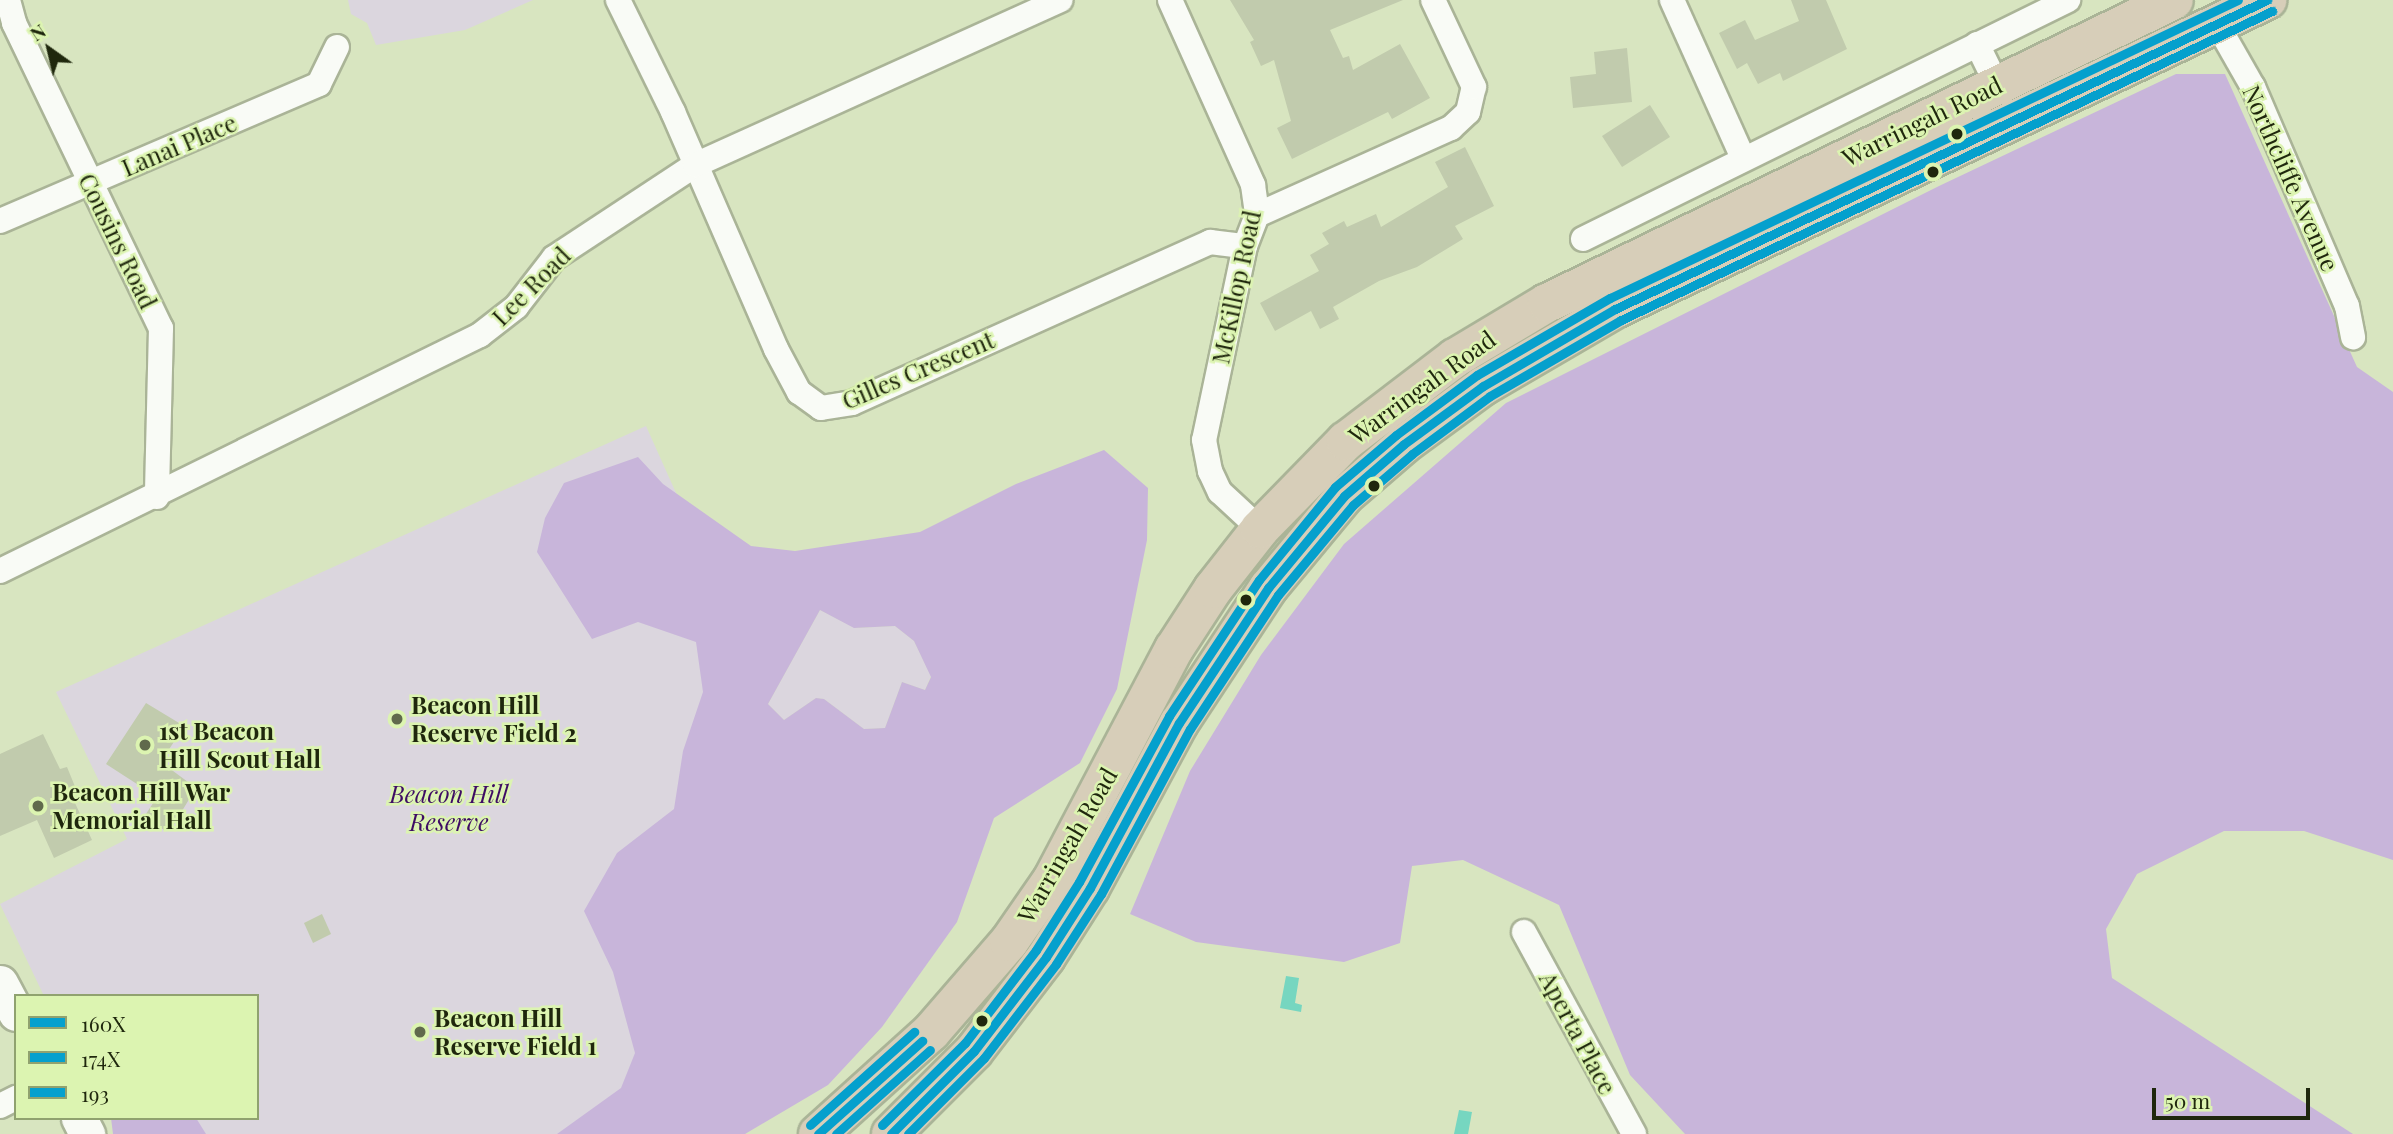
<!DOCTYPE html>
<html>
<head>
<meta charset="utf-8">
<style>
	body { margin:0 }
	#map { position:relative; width:2393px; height:1134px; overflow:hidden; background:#d8e5c0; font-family:"Playfair Display",serif }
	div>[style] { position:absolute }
	.green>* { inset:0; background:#dbd6de }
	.forest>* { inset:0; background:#c8b5da }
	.water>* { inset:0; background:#76d6c0 }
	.building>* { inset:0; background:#c1cbad }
	.roads { filter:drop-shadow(2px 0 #aab497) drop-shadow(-2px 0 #aab497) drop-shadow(0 2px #aab497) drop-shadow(0 -2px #aab497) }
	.street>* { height:24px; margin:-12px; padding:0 12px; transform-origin:12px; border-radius:12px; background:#f9fbf6 }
	.secondary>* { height:35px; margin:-17.5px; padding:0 17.5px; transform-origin:17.5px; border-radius:17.5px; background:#f9fbf6 }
	.highway>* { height:38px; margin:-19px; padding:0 19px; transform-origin:19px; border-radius:19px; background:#d7ceb9 }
	.bus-1>* { height:9px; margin:-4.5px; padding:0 4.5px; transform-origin:4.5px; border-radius:4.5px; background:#05a0cd }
	.bus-2>* { height:9px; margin:-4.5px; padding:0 4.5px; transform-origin:4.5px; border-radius:4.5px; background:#05a0cd }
	.bus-3>* { height:9px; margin:-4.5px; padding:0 4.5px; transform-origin:4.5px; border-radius:4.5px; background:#05a0cd }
	.dots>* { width:19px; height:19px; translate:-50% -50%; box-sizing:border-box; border:4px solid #dcf4b1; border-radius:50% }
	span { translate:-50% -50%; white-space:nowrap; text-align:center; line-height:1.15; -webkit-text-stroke:5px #dcf4b1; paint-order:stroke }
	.street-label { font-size:24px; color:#1f270d }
	.poi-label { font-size:24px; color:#1f270d; font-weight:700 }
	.left { translate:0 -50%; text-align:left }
	.park-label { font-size:24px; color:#3e0c64; font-style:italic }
	.legend { position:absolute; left:14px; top:994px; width:245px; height:126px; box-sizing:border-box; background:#dcf4b1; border:2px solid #90a26f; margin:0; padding:9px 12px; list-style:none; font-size:21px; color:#1f270d }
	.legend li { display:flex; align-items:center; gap:14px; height:35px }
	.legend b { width:35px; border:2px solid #90a26f }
	.north { position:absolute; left:14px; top:14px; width:70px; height:70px; -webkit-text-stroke:5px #dcf4b1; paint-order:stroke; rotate:326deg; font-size:19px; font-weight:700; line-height:28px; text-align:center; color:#1f270d }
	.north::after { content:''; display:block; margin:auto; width:24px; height:32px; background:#1f270d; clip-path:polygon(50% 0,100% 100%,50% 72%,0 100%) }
	.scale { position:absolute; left:2152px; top:1088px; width:158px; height:32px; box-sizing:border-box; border:4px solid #1f270d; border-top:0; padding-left:9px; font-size:21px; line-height:24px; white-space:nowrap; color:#1f270d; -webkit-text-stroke:5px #dcf4b1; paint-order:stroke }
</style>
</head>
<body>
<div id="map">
	<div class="green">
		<div style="clip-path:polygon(348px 0,533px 0,465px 30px,376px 45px,367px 23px,351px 14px)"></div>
		<div style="clip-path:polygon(646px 426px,733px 620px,728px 1134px,128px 1134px,120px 1118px,257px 1118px,257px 996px,44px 996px,0 904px,127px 839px,56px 692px)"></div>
		<div style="clip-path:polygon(820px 610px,855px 628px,895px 626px,914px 641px,931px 676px,925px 690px,902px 682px,885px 728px,864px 729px,824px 699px,816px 698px,784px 720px,768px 704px)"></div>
	</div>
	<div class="forest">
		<div style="clip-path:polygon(2176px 74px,2225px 74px,2357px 367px,2393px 392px,2393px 860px,2304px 831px,2224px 831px,2137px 874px,2106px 929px,2112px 978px,2353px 1134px,1685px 1134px,1630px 1075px,1559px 905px,1463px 860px,1412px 866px,1400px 943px,1344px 962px,1196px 942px,1130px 914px,1190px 771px,1261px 655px,1344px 544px,1506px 403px,1939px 186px)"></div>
		<div style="clip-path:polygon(evenodd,1104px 450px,1148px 488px,1147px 540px,1117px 689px,1080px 763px,994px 818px,957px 922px,882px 1027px,828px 1085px,745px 1134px,557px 1134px,621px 1088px,635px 1053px,613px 972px,584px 911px,617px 853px,674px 809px,683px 751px,703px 692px,696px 642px,638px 622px,592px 639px,537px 552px,545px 518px,564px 483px,638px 457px,663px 484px,751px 546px,795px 551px,920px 532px,1016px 484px,1104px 450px,820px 610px,854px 628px,895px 626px,914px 641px,931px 677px,925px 690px,902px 682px,885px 728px,864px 729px,824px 699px,816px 698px,784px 720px,768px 704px,820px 610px)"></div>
		<div style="clip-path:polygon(111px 1118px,196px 1118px,206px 1134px,113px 1134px)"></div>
	</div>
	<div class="water">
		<div style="clip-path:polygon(1286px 976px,1299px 978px,1295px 1003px,1302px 1005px,1301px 1012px,1280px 1008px)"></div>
		<div style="clip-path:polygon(1459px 1110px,1472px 1112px,1468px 1134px,1454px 1134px)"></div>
	</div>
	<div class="building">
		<div style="clip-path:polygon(1230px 0,1403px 0,1330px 30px,1343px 58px,1349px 56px,1353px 70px,1400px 44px,1430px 98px,1392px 119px,1388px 112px,1292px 159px,1277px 128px,1291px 121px,1274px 60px,1261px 66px,1250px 42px,1254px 40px)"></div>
		<div style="clip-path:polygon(1791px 0,1826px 0,1847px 49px,1783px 81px,1780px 73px,1758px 84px,1747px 63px,1737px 69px,1719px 33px,1745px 20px,1755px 40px,1799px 21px)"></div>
		<div style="clip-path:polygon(1627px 48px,1632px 102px,1573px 108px,1570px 77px,1596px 74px,1594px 52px)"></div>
		<div style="clip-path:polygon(1650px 105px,1670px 137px,1622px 167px,1602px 136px)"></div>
		<div style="clip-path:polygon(1465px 147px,1494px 206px,1455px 226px,1463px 239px,1417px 267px,1379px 281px,1333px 307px,1339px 319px,1320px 329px,1311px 311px,1275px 331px,1260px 303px,1319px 271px,1310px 255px,1329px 244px,1322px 233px,1344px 221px,1347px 227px,1376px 214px,1381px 227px,1448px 187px,1435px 162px)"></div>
		<div style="clip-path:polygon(146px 703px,184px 726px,161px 762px,196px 788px,171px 829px,164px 830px,144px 817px,157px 797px,106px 764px)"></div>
		<div style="clip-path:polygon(43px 734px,60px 769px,67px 767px,76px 789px,70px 792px,92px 840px,54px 858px,37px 820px,0 836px,0 754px)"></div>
		<div style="clip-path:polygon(322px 914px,331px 934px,313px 943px,304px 923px)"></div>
	</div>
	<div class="roads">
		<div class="street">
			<div style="left:8px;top:0;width:24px;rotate:75deg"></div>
			<div style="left:14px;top:23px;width:339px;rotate:64.3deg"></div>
			<div style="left:161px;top:328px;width:169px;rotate:91.4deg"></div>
			<div style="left:618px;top:0;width:125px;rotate:63.8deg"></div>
			<div style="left:673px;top:112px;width:258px;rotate:66.5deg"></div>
			<div style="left:776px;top:349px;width:49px;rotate:61.9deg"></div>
			<div style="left:799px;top:392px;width:27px;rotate:36deg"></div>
			<div style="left:821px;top:408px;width:31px;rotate:-9deg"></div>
			<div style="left:852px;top:403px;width:393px;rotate:-24.2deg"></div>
			<div style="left:1210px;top:242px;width:35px;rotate:7deg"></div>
			<div style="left:1170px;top:0;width:203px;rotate:65.8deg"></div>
			<div style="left:1253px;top:185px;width:30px;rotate:82deg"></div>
			<div style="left:1257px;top:215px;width:33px;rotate:111deg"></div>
			<div style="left:1245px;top:246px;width:198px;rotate:101.9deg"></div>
			<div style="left:1204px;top:440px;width:32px;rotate:79deg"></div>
			<div style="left:1210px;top:471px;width:23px;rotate:65deg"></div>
			<div style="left:1220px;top:492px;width:54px;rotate:42.8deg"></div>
			<div style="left:1672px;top:0;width:173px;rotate:65.8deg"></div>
			<div style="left:2217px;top:24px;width:73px;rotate:60.3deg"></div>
			<div style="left:2253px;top:87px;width:238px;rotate:66.8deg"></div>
			<div style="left:2347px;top:306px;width:32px;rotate:79deg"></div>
			<div style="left:1977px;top:44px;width:46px;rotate:64deg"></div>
			<div style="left:1257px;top:215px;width:213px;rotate:-24.2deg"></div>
			<div style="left:1451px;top:128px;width:23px;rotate:-43deg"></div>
			<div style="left:1468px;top:112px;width:26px;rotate:-77deg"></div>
			<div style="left:1474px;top:87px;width:96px;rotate:-115.2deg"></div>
			<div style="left:0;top:221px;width:347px;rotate:-23.2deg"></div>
			<div style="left:319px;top:84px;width:41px;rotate:-64.1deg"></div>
			<div style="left:1583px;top:239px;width:541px;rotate:-26.23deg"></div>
			<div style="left:0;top:571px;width:535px;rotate:-26.18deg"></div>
			<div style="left:480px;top:335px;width:46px;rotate:-37.9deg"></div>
			<div style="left:516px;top:307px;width:62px;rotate:-52.2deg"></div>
			<div style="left:554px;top:258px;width:169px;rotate:-33.4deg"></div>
			<div style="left:695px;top:165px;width:401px;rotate:-24.3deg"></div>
			<div style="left:1524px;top:932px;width:230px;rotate:61.4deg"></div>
			<div style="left:0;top:1106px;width:18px;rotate:-27deg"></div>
		</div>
		<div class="secondary">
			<div style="left:0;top:983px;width:34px;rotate:62deg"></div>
			<div style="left:79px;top:1118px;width:18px;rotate:63deg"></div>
		</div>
		<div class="highway">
			<div style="left:818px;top:1134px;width:152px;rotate:-42.1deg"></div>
			<div style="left:931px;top:1032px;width:119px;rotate:-49.1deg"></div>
			<div style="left:1009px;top:942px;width:75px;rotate:-55.3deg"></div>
			<div style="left:1052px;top:880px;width:261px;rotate:-62.2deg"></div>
			<div style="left:1174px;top:649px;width:72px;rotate:-57deg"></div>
			<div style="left:1213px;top:589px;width:76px;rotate:-51.9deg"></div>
			<div style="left:1260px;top:529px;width:123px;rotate:-45.7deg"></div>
			<div style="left:1346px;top:441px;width:137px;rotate:-37.3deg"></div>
			<div style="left:1455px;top:358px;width:107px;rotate:-30.9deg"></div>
			<div style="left:1547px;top:303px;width:696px;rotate:-25.79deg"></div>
			<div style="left:891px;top:1134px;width:117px;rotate:-45deg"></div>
			<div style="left:974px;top:1051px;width:118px;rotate:-52.5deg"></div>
			<div style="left:1046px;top:957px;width:82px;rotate:-57.5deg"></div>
			<div style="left:1090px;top:888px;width:187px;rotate:-61.7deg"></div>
			<div style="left:1179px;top:723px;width:162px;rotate:-56.6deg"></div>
			<div style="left:1268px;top:588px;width:119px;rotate:-50.4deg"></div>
			<div style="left:1344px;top:496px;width:79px;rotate:-40.9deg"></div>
			<div style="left:1404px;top:444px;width:98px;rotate:-36.3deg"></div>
			<div style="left:1483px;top:386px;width:153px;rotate:-30.3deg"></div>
			<div style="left:1615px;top:309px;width:722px;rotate:-25.36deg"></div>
		</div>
	</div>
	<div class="bus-1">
		<div style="left:818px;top:1134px;width:140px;rotate:-41.8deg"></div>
		<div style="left:891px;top:1134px;width:117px;rotate:-45deg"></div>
		<div style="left:974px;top:1051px;width:118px;rotate:-52.5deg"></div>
		<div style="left:1046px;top:957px;width:82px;rotate:-57.5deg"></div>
		<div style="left:1090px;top:888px;width:187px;rotate:-61.7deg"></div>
		<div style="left:1179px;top:723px;width:162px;rotate:-56.6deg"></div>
		<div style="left:1268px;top:588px;width:119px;rotate:-50.4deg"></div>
		<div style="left:1344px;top:496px;width:79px;rotate:-40.9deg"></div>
		<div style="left:1404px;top:444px;width:98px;rotate:-36.3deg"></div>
		<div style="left:1483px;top:386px;width:153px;rotate:-30.3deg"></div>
		<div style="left:1615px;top:309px;width:722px;rotate:-25.36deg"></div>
	</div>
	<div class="bus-2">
		<div style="left:836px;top:1134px;width:126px;rotate:-41.8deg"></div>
		<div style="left:908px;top:1134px;width:107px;rotate:-45deg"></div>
		<div style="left:984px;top:1058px;width:118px;rotate:-52.5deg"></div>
		<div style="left:1056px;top:964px;width:83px;rotate:-57.3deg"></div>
		<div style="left:1101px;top:894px;width:187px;rotate:-61.7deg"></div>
		<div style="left:1190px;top:729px;width:160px;rotate:-56.7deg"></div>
		<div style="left:1278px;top:595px;width:117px;rotate:-50.2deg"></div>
		<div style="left:1353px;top:505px;width:78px;rotate:-40.8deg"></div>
		<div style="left:1412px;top:454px;width:97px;rotate:-36.6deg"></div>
		<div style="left:1490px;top:396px;width:151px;rotate:-30.1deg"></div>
		<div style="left:1621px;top:320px;width:721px;rotate:-25.39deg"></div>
	</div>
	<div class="bus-3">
		<div style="left:810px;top:1125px;width:140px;rotate:-41.8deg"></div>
		<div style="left:882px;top:1125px;width:117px;rotate:-44.7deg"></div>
		<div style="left:965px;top:1043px;width:117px;rotate:-52.6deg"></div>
		<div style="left:1036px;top:950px;width:80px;rotate:-57.7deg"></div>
		<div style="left:1079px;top:882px;width:189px;rotate:-61.5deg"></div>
		<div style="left:1169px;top:716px;width:163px;rotate:-56.5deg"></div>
		<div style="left:1259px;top:580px;width:120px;rotate:-50.7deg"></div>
		<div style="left:1335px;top:487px;width:80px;rotate:-40.4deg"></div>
		<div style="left:1396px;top:435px;width:101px;rotate:-36.5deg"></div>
		<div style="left:1477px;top:375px;width:154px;rotate:-30.1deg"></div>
		<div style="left:1610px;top:298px;width:695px;rotate:-25.39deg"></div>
	</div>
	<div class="dots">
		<div style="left:1957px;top:134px;background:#1f270d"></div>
		<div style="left:1933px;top:172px;background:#1f270d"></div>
		<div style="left:1374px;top:486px;background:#1f270d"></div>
		<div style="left:1246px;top:600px;background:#1f270d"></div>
		<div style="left:397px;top:719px;background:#606a4c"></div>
		<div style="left:145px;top:745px;background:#606a4c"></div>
		<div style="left:38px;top:806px;background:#606a4c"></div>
		<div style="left:982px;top:1021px;background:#1f270d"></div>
		<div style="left:420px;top:1032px;background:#606a4c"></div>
	</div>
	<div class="street-label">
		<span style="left:1922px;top:121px;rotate:-26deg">Warringah Road</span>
		<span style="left:179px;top:145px;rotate:-23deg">Lanai Place</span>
		<span style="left:2291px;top:178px;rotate:66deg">Northcliffe Avenue</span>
		<span style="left:118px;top:241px;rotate:64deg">Cousins Road</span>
		<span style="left:531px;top:286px;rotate:-45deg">Lee Road</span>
		<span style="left:1236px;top:287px;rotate:-78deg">McKillop Road</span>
		<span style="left:918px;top:370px;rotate:-23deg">Gilles Crescent</span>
		<span style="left:1422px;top:387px;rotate:-36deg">Warringah Road</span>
		<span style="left:1067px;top:845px;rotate:-60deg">Warringah Road</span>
		<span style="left:1578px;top:1033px;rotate:62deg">Aperta Place</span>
	</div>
	<div class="poi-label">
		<span class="left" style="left:411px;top:719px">Beacon Hill<br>Reserve Field 2</span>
		<span class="left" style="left:159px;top:745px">1st Beacon<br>Hill Scout Hall</span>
		<span class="left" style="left:52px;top:806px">Beacon Hill War<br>Memorial Hall</span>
		<span class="left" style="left:434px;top:1032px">Beacon Hill<br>Reserve Field 1</span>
	</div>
	<div class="park-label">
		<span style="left:449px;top:808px">Beacon Hill<br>Reserve</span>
	</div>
	<ul class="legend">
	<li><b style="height:9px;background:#05a0cd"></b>160X</li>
	<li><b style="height:9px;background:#05a0cd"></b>174X</li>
	<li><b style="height:9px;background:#05a0cd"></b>193</li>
	</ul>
	<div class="north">N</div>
	<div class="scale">50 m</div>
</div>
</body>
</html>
